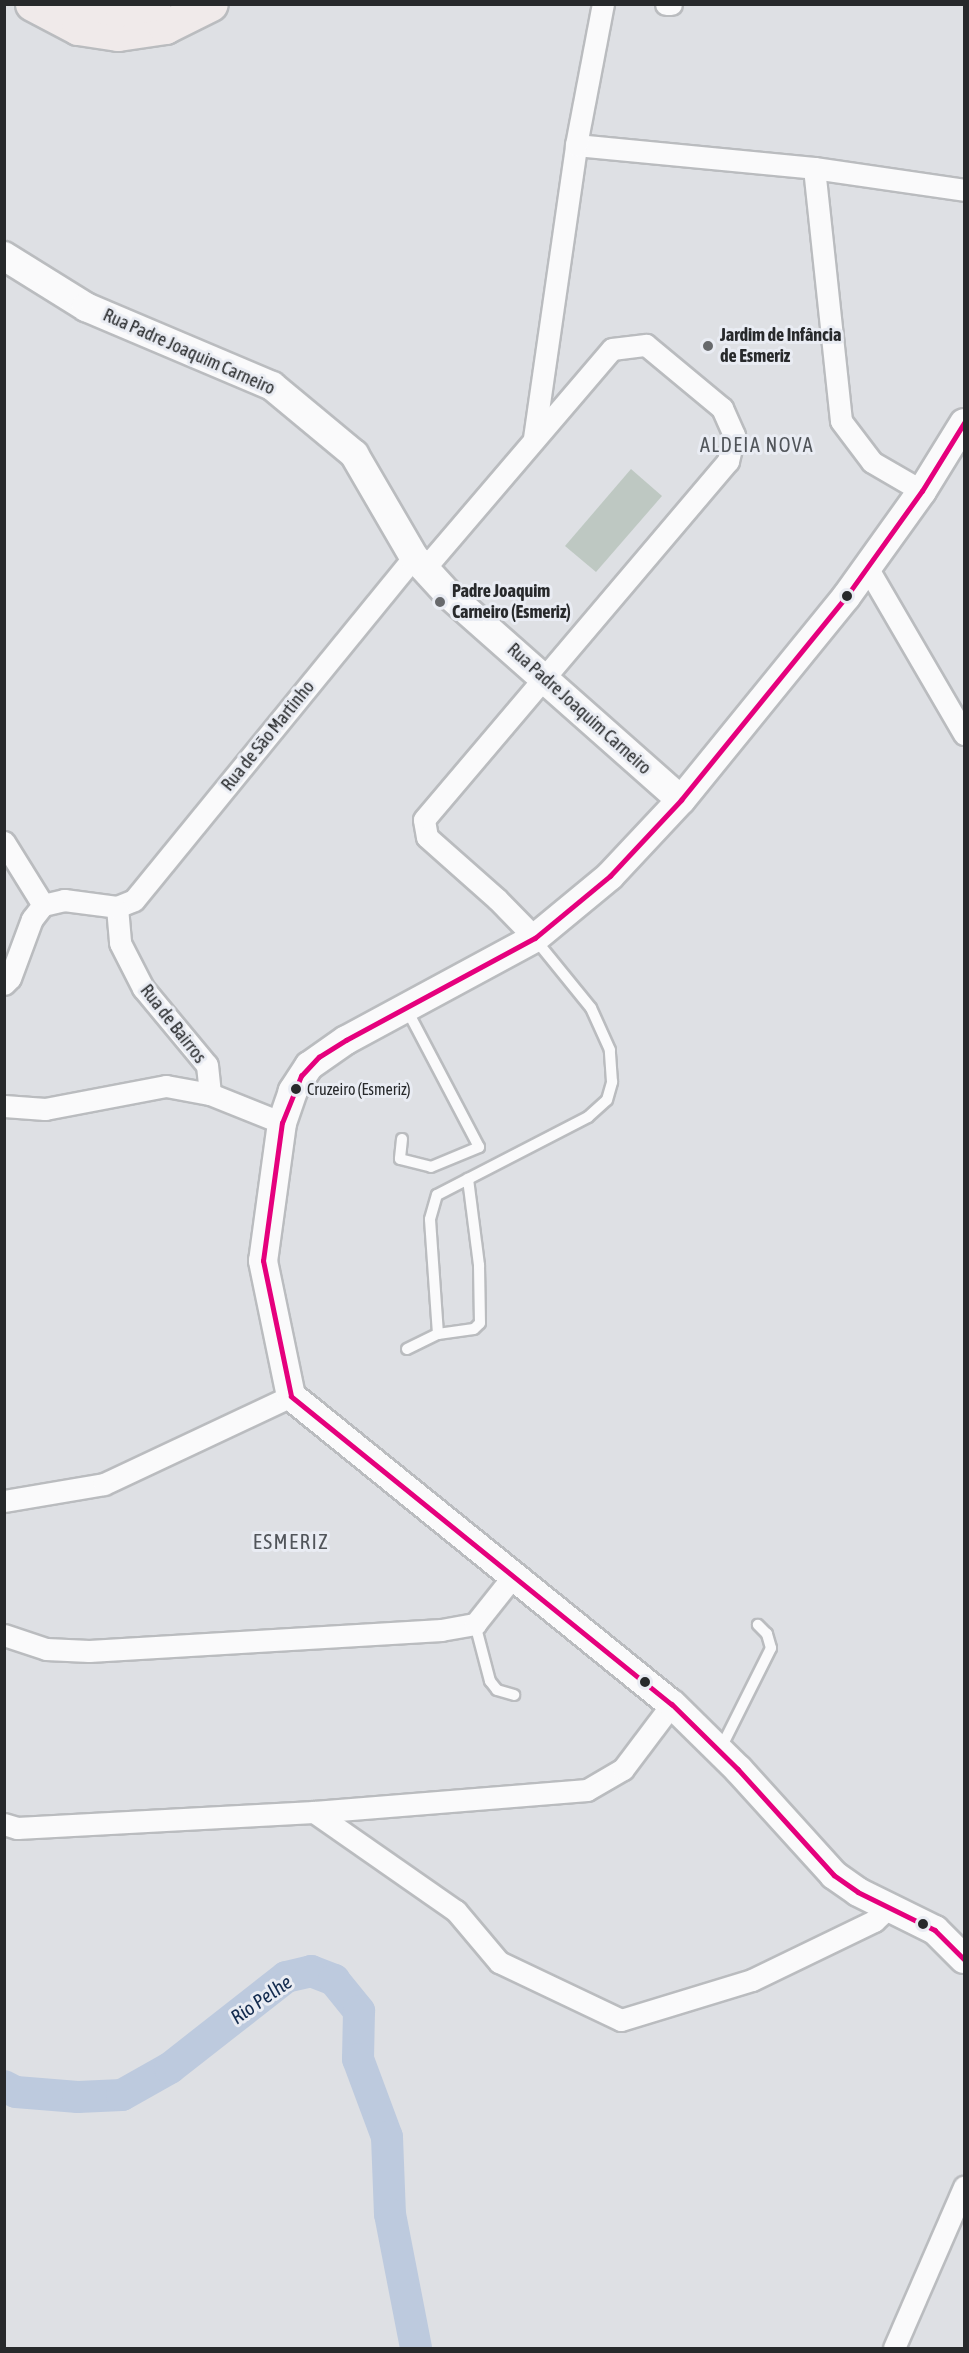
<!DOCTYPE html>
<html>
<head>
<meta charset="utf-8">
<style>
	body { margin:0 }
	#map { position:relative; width:969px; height:2353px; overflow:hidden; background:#dee0e4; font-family:"Asap Condensed",sans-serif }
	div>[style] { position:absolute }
	.green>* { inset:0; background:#bec8c2 }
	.river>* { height:32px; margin:-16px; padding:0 16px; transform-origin:16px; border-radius:16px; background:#bdcade }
	.roads { filter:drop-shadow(2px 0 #babcbf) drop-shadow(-2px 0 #babcbf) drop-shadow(0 2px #babcbf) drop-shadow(0 -2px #babcbf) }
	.lane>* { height:10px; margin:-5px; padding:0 5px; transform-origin:5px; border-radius:5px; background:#fafafb }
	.street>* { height:21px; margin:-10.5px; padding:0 10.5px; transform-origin:10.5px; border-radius:10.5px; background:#fafafb }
	.secondary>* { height:28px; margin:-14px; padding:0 14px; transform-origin:14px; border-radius:14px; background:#fafafb }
	.highway>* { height:33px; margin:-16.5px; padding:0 16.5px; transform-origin:16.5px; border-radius:16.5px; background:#f0eaea }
	.bus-1>* { height:4.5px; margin:-2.25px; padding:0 2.25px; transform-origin:2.25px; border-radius:2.25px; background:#e5007d }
	.dots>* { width:16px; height:16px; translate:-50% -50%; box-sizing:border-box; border:3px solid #e9ecf3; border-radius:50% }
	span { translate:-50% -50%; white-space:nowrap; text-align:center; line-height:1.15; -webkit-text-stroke:6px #e9ecf3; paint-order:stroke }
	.bus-label { font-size:16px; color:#27292b }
	.left { translate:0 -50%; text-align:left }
	.poi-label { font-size:18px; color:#27292b; font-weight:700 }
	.street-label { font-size:18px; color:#27292b }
	.neighbourhood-label { font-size:20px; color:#51555a; letter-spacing:1.5px }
	.water-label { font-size:20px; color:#132b4e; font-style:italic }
	.quarter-label { font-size:21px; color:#51555a; letter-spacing:1.5px }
	.frame { position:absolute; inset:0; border:6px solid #27292b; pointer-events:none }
</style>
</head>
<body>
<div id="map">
	<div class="green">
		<div style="clip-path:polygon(631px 469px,662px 496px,596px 572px,565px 546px)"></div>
	</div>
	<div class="river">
		<div style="left:4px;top:2086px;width:13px;rotate:27deg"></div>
		<div style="left:16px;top:2092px;width:62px;rotate:4.6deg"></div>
		<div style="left:78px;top:2097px;width:44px;rotate:-2.6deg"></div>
		<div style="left:122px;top:2095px;width:55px;rotate:-29.4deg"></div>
		<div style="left:170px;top:2068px;width:147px;rotate:-38.1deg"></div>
		<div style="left:286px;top:1977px;width:26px;rotate:-13deg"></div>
		<div style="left:311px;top:1971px;width:25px;rotate:21deg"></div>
		<div style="left:334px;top:1980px;width:40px;rotate:51deg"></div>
		<div style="left:359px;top:2011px;width:48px;rotate:91.2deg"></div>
		<div style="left:358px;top:2059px;width:83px;rotate:69.6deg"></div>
		<div style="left:387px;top:2137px;width:77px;rotate:87.8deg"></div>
		<div style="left:390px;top:2214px;width:136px;rotate:79deg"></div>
	</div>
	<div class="roads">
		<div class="lane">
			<div style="left:402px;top:1139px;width:20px;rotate:96deg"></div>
			<div style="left:400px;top:1159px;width:32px;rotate:14deg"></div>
			<div style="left:431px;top:1167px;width:52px;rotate:-22.6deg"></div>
			<div style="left:479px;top:1147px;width:157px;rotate:-117.7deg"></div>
			<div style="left:438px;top:1334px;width:115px;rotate:-94deg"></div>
			<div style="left:430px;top:1219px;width:25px;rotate:-74deg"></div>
			<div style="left:437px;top:1195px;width:170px;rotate:-27.3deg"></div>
			<div style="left:588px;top:1117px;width:25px;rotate:-42deg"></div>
			<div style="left:607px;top:1100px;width:19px;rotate:-74deg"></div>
			<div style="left:612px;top:1082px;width:32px;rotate:-94deg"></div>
			<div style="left:610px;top:1050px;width:46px;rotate:-114.3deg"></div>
			<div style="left:591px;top:1008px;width:89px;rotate:-129.1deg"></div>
			<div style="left:407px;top:1349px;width:34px;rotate:-26deg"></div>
			<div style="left:438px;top:1334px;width:36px;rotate:-8deg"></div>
			<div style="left:474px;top:1329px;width:8px;rotate:-45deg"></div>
			<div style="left:480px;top:1323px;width:58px;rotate:-91deg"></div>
			<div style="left:479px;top:1265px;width:87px;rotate:-97.3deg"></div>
			<div style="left:475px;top:1624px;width:59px;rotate:75.3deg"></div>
			<div style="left:490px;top:1681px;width:11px;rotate:52deg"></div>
			<div style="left:497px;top:1690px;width:18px;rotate:16deg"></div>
			<div style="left:720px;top:1750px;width:114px;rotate:-63.4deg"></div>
			<div style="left:771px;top:1648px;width:15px;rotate:-106deg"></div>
			<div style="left:767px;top:1634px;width:13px;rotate:-135deg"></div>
		</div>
		<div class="street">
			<div style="left:666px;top:4px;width:5px"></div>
			<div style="left:576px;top:145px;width:239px;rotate:5.5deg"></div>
			<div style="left:814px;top:168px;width:152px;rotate:8.3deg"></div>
			<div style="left:814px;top:168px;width:254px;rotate:83.9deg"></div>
			<div style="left:841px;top:421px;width:51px;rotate:52.9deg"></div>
			<div style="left:872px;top:462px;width:58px;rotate:30.1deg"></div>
			<div style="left:534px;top:438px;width:296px;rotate:-81.8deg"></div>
			<div style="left:576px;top:145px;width:144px;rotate:-79.2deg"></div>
			<div style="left:424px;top:569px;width:289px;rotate:-49.5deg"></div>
			<div style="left:612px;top:349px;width:34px;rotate:-7deg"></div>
			<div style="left:646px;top:345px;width:99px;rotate:39.7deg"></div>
			<div style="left:722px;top:408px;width:30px;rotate:66deg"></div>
			<div style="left:734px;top:435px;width:27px;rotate:103deg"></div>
			<div style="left:728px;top:461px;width:470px;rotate:130.3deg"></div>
			<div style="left:424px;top:820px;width:17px;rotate:80deg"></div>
			<div style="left:427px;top:837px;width:94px;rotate:41.5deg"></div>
			<div style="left:497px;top:899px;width:54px;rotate:45.7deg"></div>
			<div style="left:868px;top:569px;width:191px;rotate:59.8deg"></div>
			<div style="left:4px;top:842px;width:74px;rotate:58.2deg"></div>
			<div style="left:117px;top:907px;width:36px;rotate:85deg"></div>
			<div style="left:120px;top:943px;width:51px;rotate:62.9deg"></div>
			<div style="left:143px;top:988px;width:100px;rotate:50.3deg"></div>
			<div style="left:207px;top:1065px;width:29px;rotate:84deg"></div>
			<div style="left:4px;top:984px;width:8px;rotate:-45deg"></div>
			<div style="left:10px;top:978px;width:63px;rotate:-69.6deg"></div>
			<div style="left:32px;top:919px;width:18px;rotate:-52deg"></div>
			<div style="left:43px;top:905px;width:22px;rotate:-13deg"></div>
			<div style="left:64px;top:900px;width:53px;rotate:7.5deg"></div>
			<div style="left:117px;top:907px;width:18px;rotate:-22deg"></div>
			<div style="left:134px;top:900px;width:443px;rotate:-50.8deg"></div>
			<div style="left:4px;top:1106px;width:41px;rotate:4.2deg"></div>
			<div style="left:45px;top:1109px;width:123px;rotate:-10.8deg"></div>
			<div style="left:166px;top:1086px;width:45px;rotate:10.3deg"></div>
			<div style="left:210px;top:1094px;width:78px;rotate:21.9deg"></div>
			<div style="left:4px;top:1501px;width:101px;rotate:-9.6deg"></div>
			<div style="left:104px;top:1484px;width:207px;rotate:-25.2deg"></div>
			<div style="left:4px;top:1635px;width:44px;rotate:18.4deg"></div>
			<div style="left:46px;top:1649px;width:43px;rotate:2.7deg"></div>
			<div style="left:89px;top:1651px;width:353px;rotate:-3.4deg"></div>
			<div style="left:441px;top:1630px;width:35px;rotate:-10deg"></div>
			<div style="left:475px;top:1624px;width:63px;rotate:-51.5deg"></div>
			<div style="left:314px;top:1812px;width:173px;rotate:34.9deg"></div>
			<div style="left:456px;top:1911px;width:67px;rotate:49.9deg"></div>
			<div style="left:499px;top:1962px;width:135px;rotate:25.4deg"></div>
			<div style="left:621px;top:2020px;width:137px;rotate:-17deg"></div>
			<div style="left:752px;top:1980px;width:136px;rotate:-25.8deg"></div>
			<div style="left:874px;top:1921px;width:21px;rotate:-43deg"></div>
			<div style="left:4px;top:1824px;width:14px;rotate:17deg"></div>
			<div style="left:17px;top:1828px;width:297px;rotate:-3.1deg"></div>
			<div style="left:314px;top:1812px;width:274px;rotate:-4.6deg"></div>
			<div style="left:587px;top:1790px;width:42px;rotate:-30.3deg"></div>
			<div style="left:623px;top:1769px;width:81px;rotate:-53deg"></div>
			<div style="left:894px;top:2348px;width:176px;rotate:-66.5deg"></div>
		</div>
		<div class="secondary">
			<div style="left:4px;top:256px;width:97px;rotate:31.9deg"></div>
			<div style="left:86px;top:307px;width:202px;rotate:23deg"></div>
			<div style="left:272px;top:386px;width:107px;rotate:39.7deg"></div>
			<div style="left:354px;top:454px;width:119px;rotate:59.8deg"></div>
			<div style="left:414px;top:557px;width:49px;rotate:47.5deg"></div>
			<div style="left:447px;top:593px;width:312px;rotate:41.5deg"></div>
			<div style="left:964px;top:423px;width:80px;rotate:121.7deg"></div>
			<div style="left:922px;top:491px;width:130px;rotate:125.6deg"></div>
			<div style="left:846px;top:597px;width:262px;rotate:129.1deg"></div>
			<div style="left:681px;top:800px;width:104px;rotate:133.1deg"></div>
			<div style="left:610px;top:876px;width:97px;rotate:140.4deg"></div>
			<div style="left:535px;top:938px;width:215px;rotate:151.6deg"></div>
			<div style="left:346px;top:1040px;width:45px;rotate:144.9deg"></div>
			<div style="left:309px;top:1066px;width:30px;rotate:123deg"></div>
			<div style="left:293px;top:1091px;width:34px;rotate:109deg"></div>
			<div style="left:282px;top:1123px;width:139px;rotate:97.8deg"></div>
			<div style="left:263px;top:1261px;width:138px;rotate:78.3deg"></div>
			<div style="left:291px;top:1396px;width:490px;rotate:39deg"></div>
			<div style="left:672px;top:1704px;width:93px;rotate:44.6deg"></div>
			<div style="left:738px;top:1769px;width:143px;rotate:47.8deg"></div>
			<div style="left:834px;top:1875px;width:29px;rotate:35deg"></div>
			<div style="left:858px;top:1892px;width:86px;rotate:26.3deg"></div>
			<div style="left:935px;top:1930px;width:41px;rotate:45deg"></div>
		</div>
		<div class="highway">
			<div style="left:32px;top:4px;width:52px;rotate:27.6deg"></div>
			<div style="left:78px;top:28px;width:40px;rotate:8.5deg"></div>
			<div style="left:118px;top:34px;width:48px;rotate:-8.5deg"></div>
			<div style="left:165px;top:27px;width:51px;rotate:-26.6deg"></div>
			<div style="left:85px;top:4px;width:37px;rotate:8deg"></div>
			<div style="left:122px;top:9px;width:32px;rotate:-9deg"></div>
		</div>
	</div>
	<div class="bus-1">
		<div style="left:291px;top:1396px;width:138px;rotate:-101.7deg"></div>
		<div style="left:263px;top:1261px;width:139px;rotate:-82.2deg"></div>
		<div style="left:282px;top:1123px;width:51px;rotate:-68deg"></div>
		<div style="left:301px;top:1076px;width:26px;rotate:-47deg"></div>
		<div style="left:319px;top:1057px;width:32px;rotate:-32deg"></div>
		<div style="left:346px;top:1040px;width:215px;rotate:-28.4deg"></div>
		<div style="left:535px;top:938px;width:97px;rotate:-39.6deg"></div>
		<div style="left:610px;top:876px;width:104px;rotate:-46.9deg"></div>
		<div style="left:681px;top:800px;width:262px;rotate:-50.9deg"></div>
		<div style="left:846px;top:597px;width:130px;rotate:-54.4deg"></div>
		<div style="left:922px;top:491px;width:80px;rotate:-58.3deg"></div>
		<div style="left:291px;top:1396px;width:490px;rotate:39deg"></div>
		<div style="left:672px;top:1704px;width:93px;rotate:44.6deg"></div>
		<div style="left:738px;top:1769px;width:143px;rotate:47.8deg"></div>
		<div style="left:834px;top:1875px;width:29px;rotate:35deg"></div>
		<div style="left:858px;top:1892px;width:86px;rotate:26.3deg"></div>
		<div style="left:935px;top:1930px;width:41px;rotate:45deg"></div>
	</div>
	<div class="dots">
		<div style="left:708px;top:346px;background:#67696c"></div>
		<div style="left:847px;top:596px;background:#27292b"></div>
		<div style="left:440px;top:602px;background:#67696c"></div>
		<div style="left:296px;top:1089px;background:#27292b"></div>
		<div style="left:645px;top:1682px;background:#27292b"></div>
		<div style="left:923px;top:1924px;background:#27292b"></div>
	</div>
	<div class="bus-label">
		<span class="left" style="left:307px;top:1089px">Cruzeiro (Esmeriz)</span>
	</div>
	<div class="poi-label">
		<span class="left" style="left:720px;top:346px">Jardim de Infância<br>de Esmeriz</span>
		<span class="left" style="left:452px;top:602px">Padre Joaquim<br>Carneiro (Esmeriz)</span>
	</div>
	<div class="street-label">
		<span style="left:189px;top:352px;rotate:24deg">Rua Padre Joaquim Carneiro</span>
		<span style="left:579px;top:709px;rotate:42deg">Rua Padre Joaquim Carneiro</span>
		<span style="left:268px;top:736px;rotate:-51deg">Rua de São Martinho</span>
		<span style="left:173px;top:1024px;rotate:52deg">Rua de Bairros</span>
	</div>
	<div class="neighbourhood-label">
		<span style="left:757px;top:444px">ALDEIA NOVA</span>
	</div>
	<div class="water-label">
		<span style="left:261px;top:1999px;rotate:-35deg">Rio Pelhe</span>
	</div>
	<div class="quarter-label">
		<span style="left:291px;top:1541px">ESMERIZ</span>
	</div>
	<div class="frame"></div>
</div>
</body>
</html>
